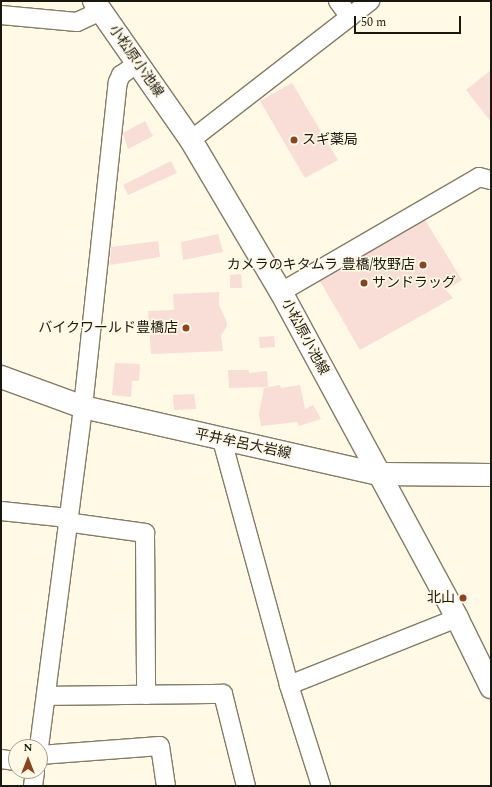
<!DOCTYPE html>
<html>
<head>
<meta charset="utf-8">
<style>
	body { margin:0 }
	#map { position:relative; width:492px; height:787px; overflow:hidden; background:#fff9e6; font-family:Spectral,"Noto Sans JP",serif }
	div>[style] { position:absolute }
	.building>* { inset:0; background:#f9ddd7 }
	.roads { filter:drop-shadow(1px 0 #837c66) drop-shadow(-1px 0 #837c66) drop-shadow(0 1px #837c66) drop-shadow(0 -1px #837c66) }
	.minor>* { height:18px; margin:-9px; padding:0 9px; transform-origin:9px; border-radius:9px; background:#fff }
	.major>* { height:22px; margin:-11px; padding:0 11px; transform-origin:11px; border-radius:11px; background:#fff }
	.dots>* { width:11px; height:11px; translate:-50% -50%; box-sizing:border-box; border:2px solid #fff9e6; border-radius:50% }
	span { translate:-50% -50%; white-space:nowrap; text-align:center; line-height:1.15; -webkit-text-stroke:3px #fff9e6; paint-order:stroke }
	.street-label { font-size:14px; color:#1a170f }
	.poi-label { font-size:14px; color:#1a170f }
	.left { translate:0 -50%; text-align:left }
	.right { translate:-100% -50%; text-align:right }
	.frame { position:absolute; inset:0; border:2px solid #1a170f; pointer-events:none }
	.north { position:absolute; left:8px; top:739px; width:40px; height:40px; box-sizing:border-box; background:#fff9e6; border:1px solid #a39f90; border-radius:50%; rotate:0deg; font-size:11px; font-weight:700; line-height:16px; text-align:center; color:#1a170f }
	.north::after { content:''; display:block; margin:auto; width:14px; height:18px; background:#8b4421; clip-path:polygon(50% 0,100% 100%,50% 72%,0 100%) }
	.scale { position:absolute; left:354px; top:16px; width:107px; height:18px; box-sizing:border-box; border:2px solid #1a170f; border-top:0; padding-left:5px; font-size:12px; line-height:14px; white-space:nowrap; color:#1a170f; -webkit-text-stroke:3px #fff9e6; paint-order:stroke }
</style>
</head>
<body>
<div id="map">
	<div class="building">
		<div style="clip-path:polygon(491px 70px,491px 122px,466px 90px)"></div>
		<div style="clip-path:polygon(292px 83px,338px 160px,305px 178px,260px 101px)"></div>
		<div style="clip-path:polygon(145px 121px,153px 136px,128px 149px,123px 133px)"></div>
		<div style="clip-path:polygon(171px 161px,177px 173px,128px 195px,123px 185px)"></div>
		<div style="clip-path:polygon(425px 220px,462px 280px,446px 290px,453px 298px,360px 350px,320px 281px)"></div>
		<div style="clip-path:polygon(218px 234px,223px 252px,183px 260px,181px 242px)"></div>
		<div style="clip-path:polygon(158px 241px,160px 257px,110px 265px,111px 247px)"></div>
		<div style="clip-path:polygon(241px 274px,242px 288px,230px 288px,230px 275px)"></div>
		<div style="clip-path:polygon(219px 292px,219px 305px,226px 320px,227px 326px,221px 336px,223px 351px,151px 354px,148px 311px,174px 310px,173px 294px)"></div>
		<div style="clip-path:polygon(274px 336px,275px 347px,260px 348px,259px 337px)"></div>
		<div style="clip-path:polygon(115px 363px,140px 364px,139px 381px,132px 381px,131px 397px,112px 395px)"></div>
		<div style="clip-path:polygon(228px 370px,249px 370px,249px 373px,267px 371px,268px 387px,229px 388px)"></div>
		<div style="clip-path:polygon(280px 385px,281px 388px,300px 385px,305px 409px,313px 405px,321px 419px,299px 426px,297px 422px,261px 426px,259px 414px,264px 388px)"></div>
		<div style="clip-path:polygon(194px 394px,196px 409px,174px 410px,173px 395px)"></div>
	</div>
	<div class="roads">
		<div class="minor">
			<div style="left:338px;top:1px;width:20px;rotate:53deg"></div>
			<div style="left:1px;top:15px;width:76px;rotate:5.3deg"></div>
			<div style="left:77px;top:22px;width:26px;rotate:-25deg"></div>
			<div style="left:191px;top:140px;width:227px;rotate:-37.8deg"></div>
			<div style="left:281px;top:292px;width:229px;rotate:-30.1deg"></div>
			<div style="left:479px;top:177px;width:12px;rotate:14deg"></div>
			<div style="left:222px;top:440px;width:254px;rotate:74.7deg"></div>
			<div style="left:289px;top:685px;width:106px;rotate:72.4deg"></div>
			<div style="left:1px;top:511px;width:58px;rotate:5.9deg"></div>
			<div style="left:59px;top:517px;width:15px;rotate:23deg"></div>
			<div style="left:73px;top:523px;width:73px;rotate:7.9deg"></div>
			<div style="left:145px;top:533px;width:162px;rotate:89.6deg"></div>
			<div style="left:289px;top:685px;width:181px;rotate:-21.7deg"></div>
			<div style="left:47px;top:696px;width:176px;rotate:-0.7deg"></div>
			<div style="left:223px;top:694px;width:95px;rotate:76deg"></div>
			<div style="left:39px;top:747px;width:343px;rotate:-82.6deg"></div>
			<div style="left:83px;top:407px;width:327px;rotate:-83.9deg"></div>
			<div style="left:118px;top:82px;width:8px;rotate:-67deg"></div>
			<div style="left:121px;top:75px;width:21px;rotate:-35deg"></div>
			<div style="left:40px;top:755px;width:120px;rotate:-4.3deg"></div>
			<div style="left:160px;top:746px;width:40px;rotate:81.5deg"></div>
			<div style="left:1px;top:759px;width:15px;rotate:8deg"></div>
			<div style="left:33px;top:786px;width:15px;rotate:-82deg"></div>
		</div>
		<div class="major">
			<div style="left:94px;top:1px;width:169px;rotate:55.1deg"></div>
			<div style="left:191px;top:140px;width:177px;rotate:59.4deg"></div>
			<div style="left:281px;top:292px;width:370px;rotate:61.6deg"></div>
			<div style="left:457px;top:618px;width:77px;rotate:63.8deg"></div>
			<div style="left:1px;top:377px;width:87px;rotate:20.1deg"></div>
			<div style="left:83px;top:407px;width:303px;rotate:12.8deg"></div>
			<div style="left:379px;top:474px;width:112px;rotate:0.5deg"></div>
		</div>
	</div>
	<div class="dots">
		<div style="left:294px;top:140px;background:#8b4421"></div>
		<div style="left:423px;top:265px;background:#8b4421"></div>
		<div style="left:364px;top:283px;background:#8b4421"></div>
		<div style="left:186px;top:328px;background:#8b4421"></div>
		<div style="left:463px;top:598px;background:#8b4421"></div>
	</div>
	<div class="street-label">
		<span style="left:136px;top:61px;rotate:55deg">小松原小池線</span>
		<span style="left:305px;top:337px;rotate:62deg">小松原小池線</span>
		<span style="left:243px;top:444px;rotate:12deg">平井牟呂大岩線</span>
	</div>
	<div class="poi-label">
		<span class="left" style="left:302px;top:140px">スギ薬局</span>
		<span class="right" style="left:415px;top:265px">カメラのキタムラ 豊橋/牧野店</span>
		<span class="left" style="left:372px;top:283px">サンドラッグ</span>
		<span class="right" style="left:178px;top:328px">バイクワールド豊橋店</span>
		<span class="right" style="left:455px;top:598px">北山</span>
	</div>
	<div class="frame"></div>
	<div class="north">N</div>
	<div class="scale">50 m</div>
</div>
</body>
</html>
